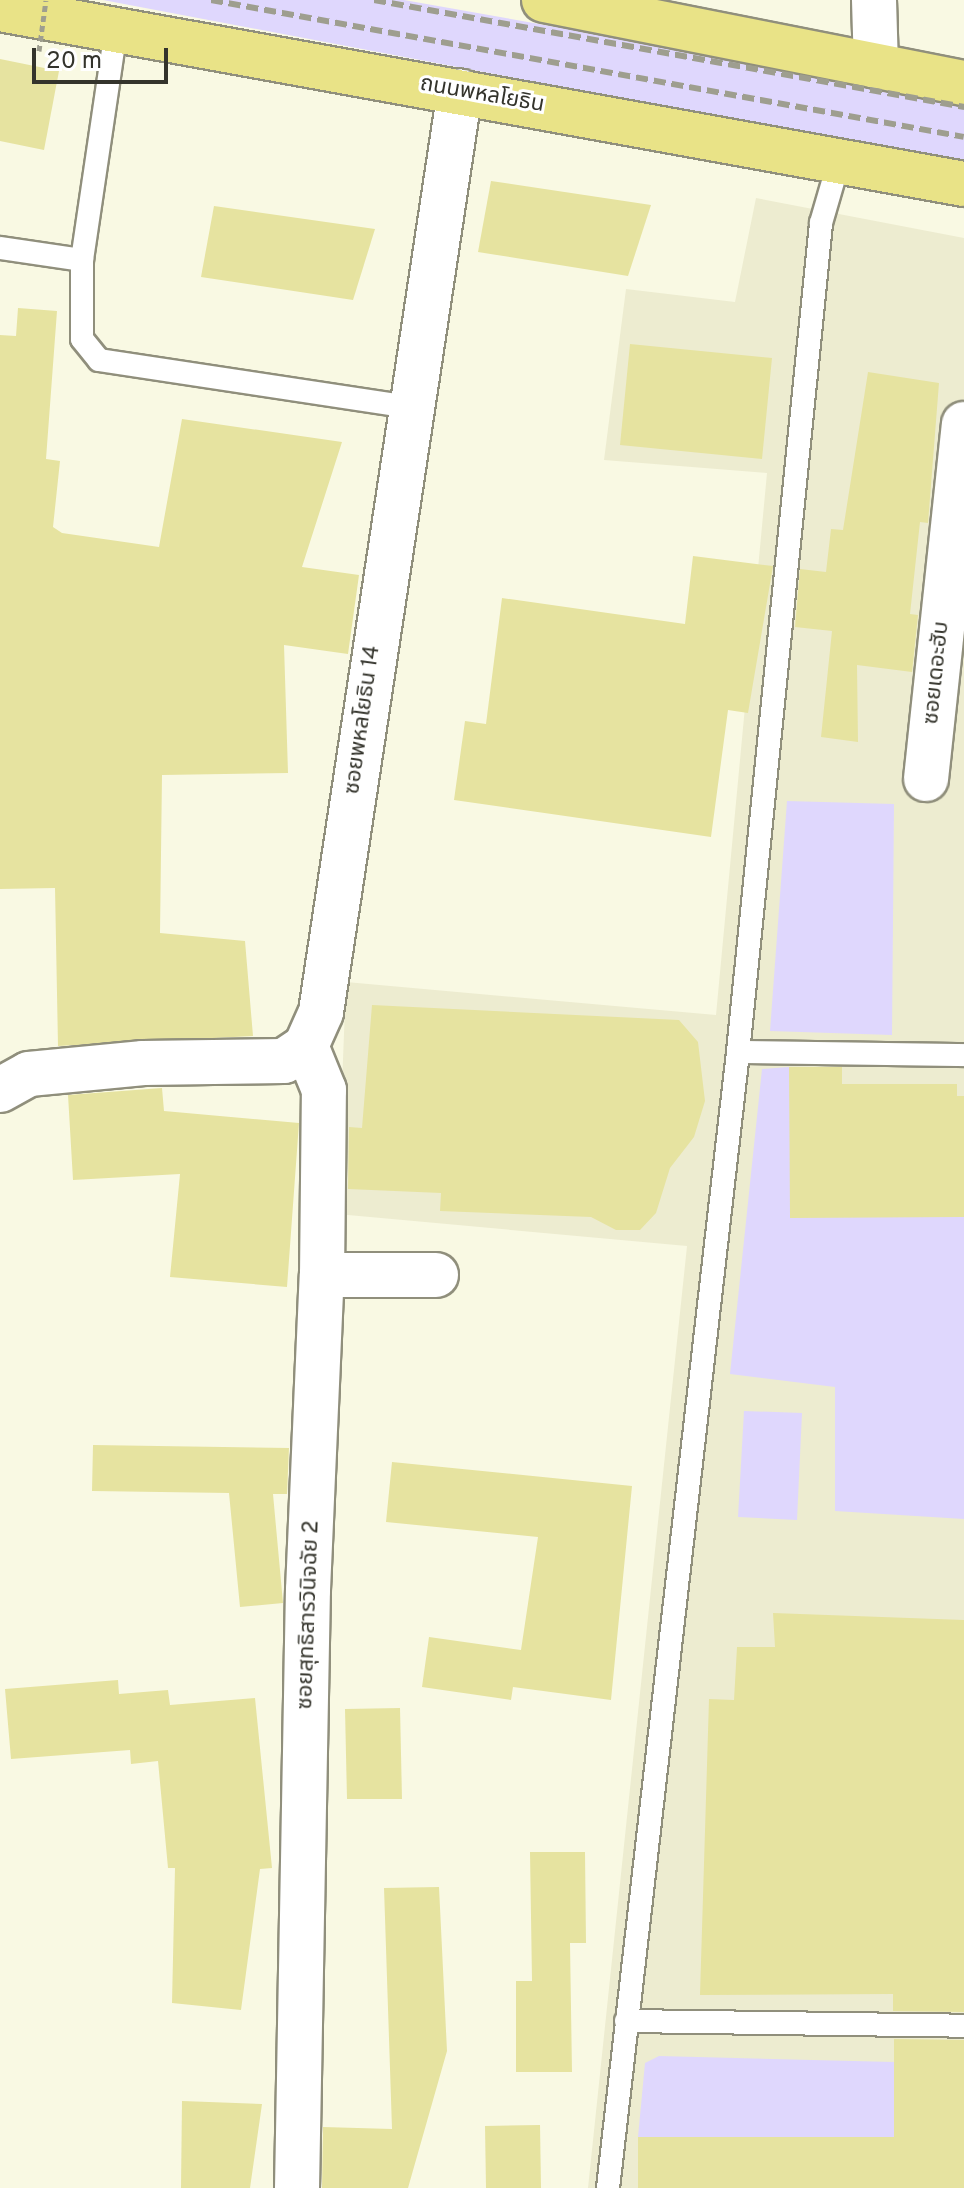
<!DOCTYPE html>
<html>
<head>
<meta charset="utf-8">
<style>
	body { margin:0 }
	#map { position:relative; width:964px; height:2188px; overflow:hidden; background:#f9f9e3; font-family:Overpass,"Noto Sans Thai",sans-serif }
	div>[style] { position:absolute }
	.built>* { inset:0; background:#edecd0 }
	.green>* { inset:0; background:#dfd7fd }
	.building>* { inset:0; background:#e6e3a0 }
	.roads { filter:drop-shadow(2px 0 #908f7c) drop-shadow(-2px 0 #908f7c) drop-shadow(0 2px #908f7c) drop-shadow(0 -2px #908f7c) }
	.lane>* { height:22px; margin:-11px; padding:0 11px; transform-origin:11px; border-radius:11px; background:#fff }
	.street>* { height:44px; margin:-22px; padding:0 22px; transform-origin:22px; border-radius:22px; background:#fff }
	.primary>* { height:44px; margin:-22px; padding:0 22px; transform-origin:22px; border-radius:22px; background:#e9e387 }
	.rail>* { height:6px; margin-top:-3px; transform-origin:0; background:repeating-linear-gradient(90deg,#9e9e8f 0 12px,transparent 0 18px) }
	.path-bridge>* { height:5px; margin-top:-2.5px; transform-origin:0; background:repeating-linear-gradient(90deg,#9e9e8f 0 6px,transparent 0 10px) }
	span { translate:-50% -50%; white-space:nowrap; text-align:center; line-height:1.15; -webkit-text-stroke:6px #fff; paint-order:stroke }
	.street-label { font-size:22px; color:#34342c }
	.scale { position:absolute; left:32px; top:48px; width:136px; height:36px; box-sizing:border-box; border:4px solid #34342c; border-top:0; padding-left:10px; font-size:24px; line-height:28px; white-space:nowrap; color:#34342c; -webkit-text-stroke:6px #fff; paint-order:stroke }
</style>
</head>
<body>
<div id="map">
	<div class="built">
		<div style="clip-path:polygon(756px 198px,964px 238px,964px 2188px,588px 2188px,687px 1246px,337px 1214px,346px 982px,716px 1015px,767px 473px,604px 460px,626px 289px,735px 302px)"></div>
	</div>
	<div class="green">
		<div style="clip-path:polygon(103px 0,404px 0,964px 99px,964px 163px)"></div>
		<div style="clip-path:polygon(787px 801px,894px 804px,892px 1035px,770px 1031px)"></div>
		<div style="clip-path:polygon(789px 1067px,822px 1123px,964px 1165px,964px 1519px,835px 1511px,835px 1387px,730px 1374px,762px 1069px)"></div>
		<div style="clip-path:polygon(744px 1411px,802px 1413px,797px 1520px,738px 1517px)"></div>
		<div style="clip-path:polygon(659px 2056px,894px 2062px,894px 2188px,866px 2137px,638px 2137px,645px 2063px)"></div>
	</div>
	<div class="building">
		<div style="clip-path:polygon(0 59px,59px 71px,44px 150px,0 141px)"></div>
		<div style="clip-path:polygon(491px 181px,651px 205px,628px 276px,478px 252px)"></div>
		<div style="clip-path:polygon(214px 206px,375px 229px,353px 300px,201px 277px)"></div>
		<div style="clip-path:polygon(18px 308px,57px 311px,46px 459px,60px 461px,53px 527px,62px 533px,159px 547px,182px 419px,342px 442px,302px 567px,359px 575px,348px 654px,284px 645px,288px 773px,162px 775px,160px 933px,245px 941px,253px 1036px,58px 1046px,55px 888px,0 889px,0 335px,16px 336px)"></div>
		<div style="clip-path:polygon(630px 344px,772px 358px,762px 459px,620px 445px)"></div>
		<div style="clip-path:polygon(868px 372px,939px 383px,928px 523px,920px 522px,910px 614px,918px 615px,912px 672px,857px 665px,858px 742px,821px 737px,832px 631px,795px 627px,800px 569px,826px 572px,831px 529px,843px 530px)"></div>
		<div style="clip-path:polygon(693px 556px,773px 566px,748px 713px,728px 710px,711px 837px,454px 800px,465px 721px,486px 724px,502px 598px,685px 624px)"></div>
		<div style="clip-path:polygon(372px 1005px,679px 1020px,698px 1042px,705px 1101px,694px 1137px,670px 1168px,656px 1213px,640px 1230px,616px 1230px,591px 1217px,440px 1211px,441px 1193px,348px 1189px,349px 1127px,362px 1128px)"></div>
		<div style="clip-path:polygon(789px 1067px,842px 1067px,842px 1084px,957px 1084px,957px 1096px,964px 1096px,964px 1217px,790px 1218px)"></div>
		<div style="clip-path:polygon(162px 1088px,164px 1111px,299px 1123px,287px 1287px,170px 1277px,180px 1174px,73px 1180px,68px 1095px)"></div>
		<div style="clip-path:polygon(93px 1445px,289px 1448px,287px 1494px,273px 1494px,283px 1603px,240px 1607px,229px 1493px,92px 1491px)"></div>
		<div style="clip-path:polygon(392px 1462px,632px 1486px,611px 1700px,513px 1687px,511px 1700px,422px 1687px,429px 1637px,521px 1650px,538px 1537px,386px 1522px)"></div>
		<div style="clip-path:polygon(773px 1613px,964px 1620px,964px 2012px,893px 2011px,893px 1994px,700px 1995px,709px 1699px,734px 1700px,737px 1647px,775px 1647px)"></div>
		<div style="clip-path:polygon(118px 1680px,119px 1694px,168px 1690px,170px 1705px,255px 1698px,272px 1868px,260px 1869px,241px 2010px,172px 2003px,175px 1868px,168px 1868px,158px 1761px,131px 1764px,130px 1750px,11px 1759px,5px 1689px)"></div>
		<div style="clip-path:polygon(400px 1708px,402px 1799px,347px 1799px,345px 1709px)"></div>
		<div style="clip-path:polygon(530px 1852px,585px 1852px,586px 1943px,570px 1943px,572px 2072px,516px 2072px,516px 1981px,532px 1981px)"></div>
		<div style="clip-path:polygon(439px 1887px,447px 2051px,408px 2188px,322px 2188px,323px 2127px,392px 2129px,384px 1888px)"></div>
		<div style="clip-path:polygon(894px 2039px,964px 2040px,964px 2188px,638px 2188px,638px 2137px,894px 2137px)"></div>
		<div style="clip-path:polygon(182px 2101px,262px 2104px,250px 2188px,181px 2188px)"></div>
		<div style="clip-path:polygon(540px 2125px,541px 2188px,486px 2188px,485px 2126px)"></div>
	</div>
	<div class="roads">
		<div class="lane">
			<div style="left:0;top:248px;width:83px;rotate:8.3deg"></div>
			<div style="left:82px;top:260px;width:233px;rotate:-81.6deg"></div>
			<div style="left:82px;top:260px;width:79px;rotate:90deg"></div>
			<div style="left:82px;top:339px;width:27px;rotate:51deg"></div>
			<div style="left:99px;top:360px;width:314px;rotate:8.6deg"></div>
			<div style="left:738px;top:1052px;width:226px;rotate:0.8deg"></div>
			<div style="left:626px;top:2021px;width:338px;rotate:0.8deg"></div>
			<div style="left:608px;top:2188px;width:1143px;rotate:-83.47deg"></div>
			<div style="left:738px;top:1052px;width:833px;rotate:-84.28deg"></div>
			<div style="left:821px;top:223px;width:65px;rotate:-73.8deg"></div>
		</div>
		<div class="street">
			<div style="left:874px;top:0;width:66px;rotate:88.3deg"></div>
			<div style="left:926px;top:779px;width:357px;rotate:-83.9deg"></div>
			<div style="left:0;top:1090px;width:33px;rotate:-29deg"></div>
			<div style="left:29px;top:1074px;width:115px;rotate:-5.5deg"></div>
			<div style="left:143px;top:1063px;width:141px;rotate:-0.8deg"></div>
			<div style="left:284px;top:1061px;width:27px;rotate:-34deg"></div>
			<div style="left:306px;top:1046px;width:37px;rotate:-66deg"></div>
			<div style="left:321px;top:1012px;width:931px;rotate:-81.42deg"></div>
			<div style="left:322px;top:1275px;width:114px"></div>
			<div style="left:297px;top:2188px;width:598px;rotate:-88.95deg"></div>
			<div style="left:308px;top:1590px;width:315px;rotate:-87.5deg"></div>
			<div style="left:322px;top:1275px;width:185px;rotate:-89.4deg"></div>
			<div style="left:324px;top:1090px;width:48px;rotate:-112.2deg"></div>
		</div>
		<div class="primary">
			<div style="left:544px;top:0;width:428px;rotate:11.2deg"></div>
			<div style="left:0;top:9px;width:980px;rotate:10.29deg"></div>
		</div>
	</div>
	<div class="rail">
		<div style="left:211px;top:0;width:765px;rotate:10.31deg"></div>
		<div style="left:374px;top:0;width:600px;rotate:10.28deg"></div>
	</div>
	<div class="path-bridge">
		<div style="left:39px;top:51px;width:51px;rotate:-82.2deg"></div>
	</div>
	<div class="street-label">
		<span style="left:482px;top:95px;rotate:10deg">ถนนพหลโยธิน</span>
		<span style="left:937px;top:673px;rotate:-84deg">ซอยเดอะฮับ</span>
		<span style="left:363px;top:720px;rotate:-82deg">ซอยพหลโยธิน 14</span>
		<span style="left:309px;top:1615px;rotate:-88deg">ซอยสุทธิสารวินิจฉัย 2</span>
	</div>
	<div class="scale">20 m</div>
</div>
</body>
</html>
